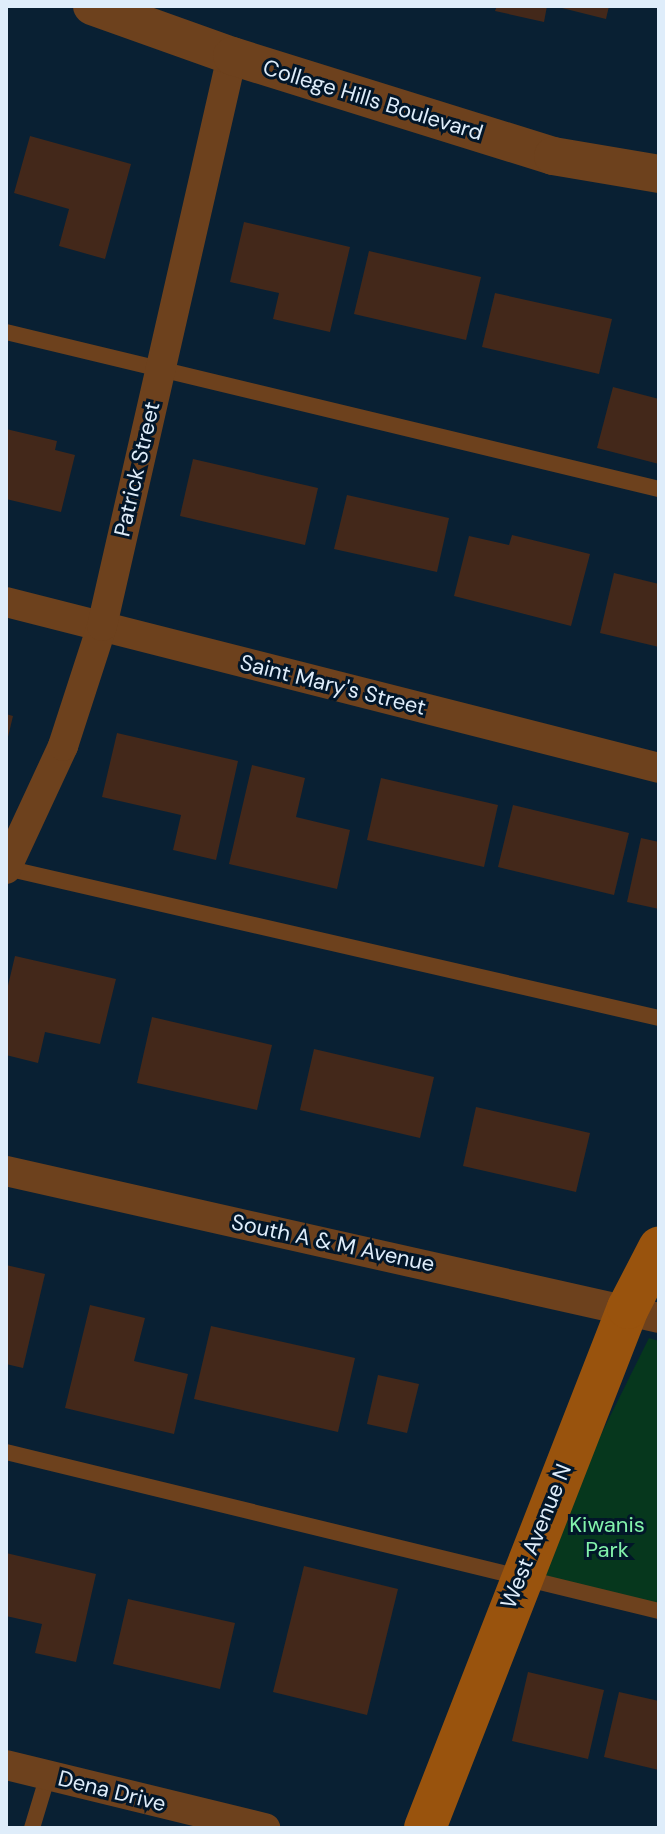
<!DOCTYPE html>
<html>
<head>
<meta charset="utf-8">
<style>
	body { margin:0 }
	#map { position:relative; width:665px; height:1834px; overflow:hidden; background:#092033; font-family:"DM Sans",sans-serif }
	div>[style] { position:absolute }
	.green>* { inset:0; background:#06371d }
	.building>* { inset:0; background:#43281a }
	.service>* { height:16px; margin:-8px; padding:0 8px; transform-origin:8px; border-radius:8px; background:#6d411d }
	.minor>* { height:30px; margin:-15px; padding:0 15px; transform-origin:15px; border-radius:15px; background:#6d411d }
	.tertiary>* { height:38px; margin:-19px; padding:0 19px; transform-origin:19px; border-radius:19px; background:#6d411d }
	.secondary>* { height:42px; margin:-21px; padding:0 21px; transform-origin:21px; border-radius:21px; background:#99530d }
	span { translate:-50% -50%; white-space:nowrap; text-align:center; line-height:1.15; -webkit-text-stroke:6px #021629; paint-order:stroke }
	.street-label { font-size:22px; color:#dfedfa }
	.park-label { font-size:22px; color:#82f2ab }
	.frame { position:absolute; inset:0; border:8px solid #dfedfa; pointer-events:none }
</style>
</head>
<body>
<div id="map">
	<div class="green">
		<div style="clip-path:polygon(649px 1338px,659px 1341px,659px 1604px,532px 1573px)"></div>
	</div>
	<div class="building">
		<div style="clip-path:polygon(497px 6px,547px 6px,544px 22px,495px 11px)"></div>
		<div style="clip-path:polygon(554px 6px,609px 6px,606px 19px)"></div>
		<div style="clip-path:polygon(30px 136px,131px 164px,105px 259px,59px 246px,69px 209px,14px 193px)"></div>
		<div style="clip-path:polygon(244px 222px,350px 247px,330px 332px,273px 319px,279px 293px,230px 282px)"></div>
		<div style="clip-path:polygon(369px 251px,481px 277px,466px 340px,354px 314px)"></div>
		<div style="clip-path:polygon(495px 293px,612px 319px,599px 374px,482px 347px)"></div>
		<div style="clip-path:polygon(613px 387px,659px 399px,659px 464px,597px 448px)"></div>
		<div style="clip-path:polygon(6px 429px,57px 441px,55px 450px,75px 455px,61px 512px,6px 499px)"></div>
		<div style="clip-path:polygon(193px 459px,318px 488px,305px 545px,180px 516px)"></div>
		<div style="clip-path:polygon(347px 495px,449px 518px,437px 572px,334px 549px)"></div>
		<div style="clip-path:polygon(512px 535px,590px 554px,571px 626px,454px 596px,469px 536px,509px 545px)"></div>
		<div style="clip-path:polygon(614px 573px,659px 584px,659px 647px,600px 633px)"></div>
		<div style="clip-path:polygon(6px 714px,13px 716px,7px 741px,6px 741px)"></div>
		<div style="clip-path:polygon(117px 733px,238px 761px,216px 860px,173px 850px,181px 815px,102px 797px)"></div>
		<div style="clip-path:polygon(252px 765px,305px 778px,296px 817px,350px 830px,337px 889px,229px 864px)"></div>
		<div style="clip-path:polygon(381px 778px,498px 805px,484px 867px,367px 840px)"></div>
		<div style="clip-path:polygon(513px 805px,629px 833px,614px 895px,498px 867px)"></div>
		<div style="clip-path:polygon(641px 838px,659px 842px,659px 909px,627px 902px)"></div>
		<div style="clip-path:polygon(15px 956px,116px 979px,100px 1044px,45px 1032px,38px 1063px,6px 1055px,6px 994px)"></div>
		<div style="clip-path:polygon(152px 1017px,272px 1045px,257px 1110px,137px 1083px)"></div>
		<div style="clip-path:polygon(314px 1049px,434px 1077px,420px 1138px,300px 1110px)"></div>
		<div style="clip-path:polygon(476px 1107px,590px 1133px,576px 1192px,463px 1166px)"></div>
		<div style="clip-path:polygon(6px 1265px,45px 1274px,23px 1368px,6px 1364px)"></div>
		<div style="clip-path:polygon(90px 1305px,145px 1318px,134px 1361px,188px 1374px,174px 1434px,65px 1408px)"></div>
		<div style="clip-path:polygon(211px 1326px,355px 1358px,338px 1432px,194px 1399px)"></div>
		<div style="clip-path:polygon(378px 1375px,419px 1384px,407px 1433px,367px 1424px)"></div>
		<div style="clip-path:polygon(6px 1553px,96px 1574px,76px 1662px,35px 1653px,42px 1624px,6px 1616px)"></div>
		<div style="clip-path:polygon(304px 1566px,398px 1589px,367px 1715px,273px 1692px)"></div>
		<div style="clip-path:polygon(128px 1599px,235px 1623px,220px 1689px,113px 1664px)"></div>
		<div style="clip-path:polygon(528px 1672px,604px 1690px,588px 1759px,512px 1741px)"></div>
		<div style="clip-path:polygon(619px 1692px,659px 1701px,659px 1770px,604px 1757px)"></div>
	</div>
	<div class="service">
		<div style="left:6px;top:332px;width:672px;rotate:13.52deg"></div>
		<div style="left:6px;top:868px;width:670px;rotate:12.94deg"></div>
		<div style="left:6px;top:1452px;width:672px;rotate:13.68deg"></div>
		<div style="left:32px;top:1828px;width:55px;rotate:-73.2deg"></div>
	</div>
	<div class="minor">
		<div style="left:6px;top:602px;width:674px;rotate:14.26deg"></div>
		<div style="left:6px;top:869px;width:136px;rotate:-65.1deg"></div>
		<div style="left:63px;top:746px;width:126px;rotate:-72deg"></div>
		<div style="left:102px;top:626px;width:585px;rotate:-77.15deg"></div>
		<div style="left:6px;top:1171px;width:669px;rotate:12.69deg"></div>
		<div style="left:6px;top:1765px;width:267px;rotate:13.7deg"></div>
	</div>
	<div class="tertiary">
		<div style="left:92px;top:6px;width:149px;rotate:19.7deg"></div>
		<div style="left:232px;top:56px;width:336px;rotate:17.3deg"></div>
		<div style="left:553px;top:156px;width:108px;rotate:9.6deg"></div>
	</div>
	<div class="secondary">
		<div style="left:425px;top:1828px;width:558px;rotate:-68.68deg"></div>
		<div style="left:628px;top:1308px;width:68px;rotate:-62.7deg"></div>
	</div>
	<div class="street-label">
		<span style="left:373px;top:100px;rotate:17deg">College Hills Boulevard</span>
		<span style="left:137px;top:469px;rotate:-77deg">Patrick Street</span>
		<span style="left:333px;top:685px;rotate:14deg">Saint Mary's Street</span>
		<span style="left:333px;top:1243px;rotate:12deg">South A &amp; M Avenue</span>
		<span style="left:536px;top:1536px;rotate:-68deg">West Avenue N</span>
		<span style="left:112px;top:1791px;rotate:14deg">Dena Drive</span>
	</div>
	<div class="park-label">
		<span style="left:607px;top:1537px">Kiwanis<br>Park</span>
	</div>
	<div class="frame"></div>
</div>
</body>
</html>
